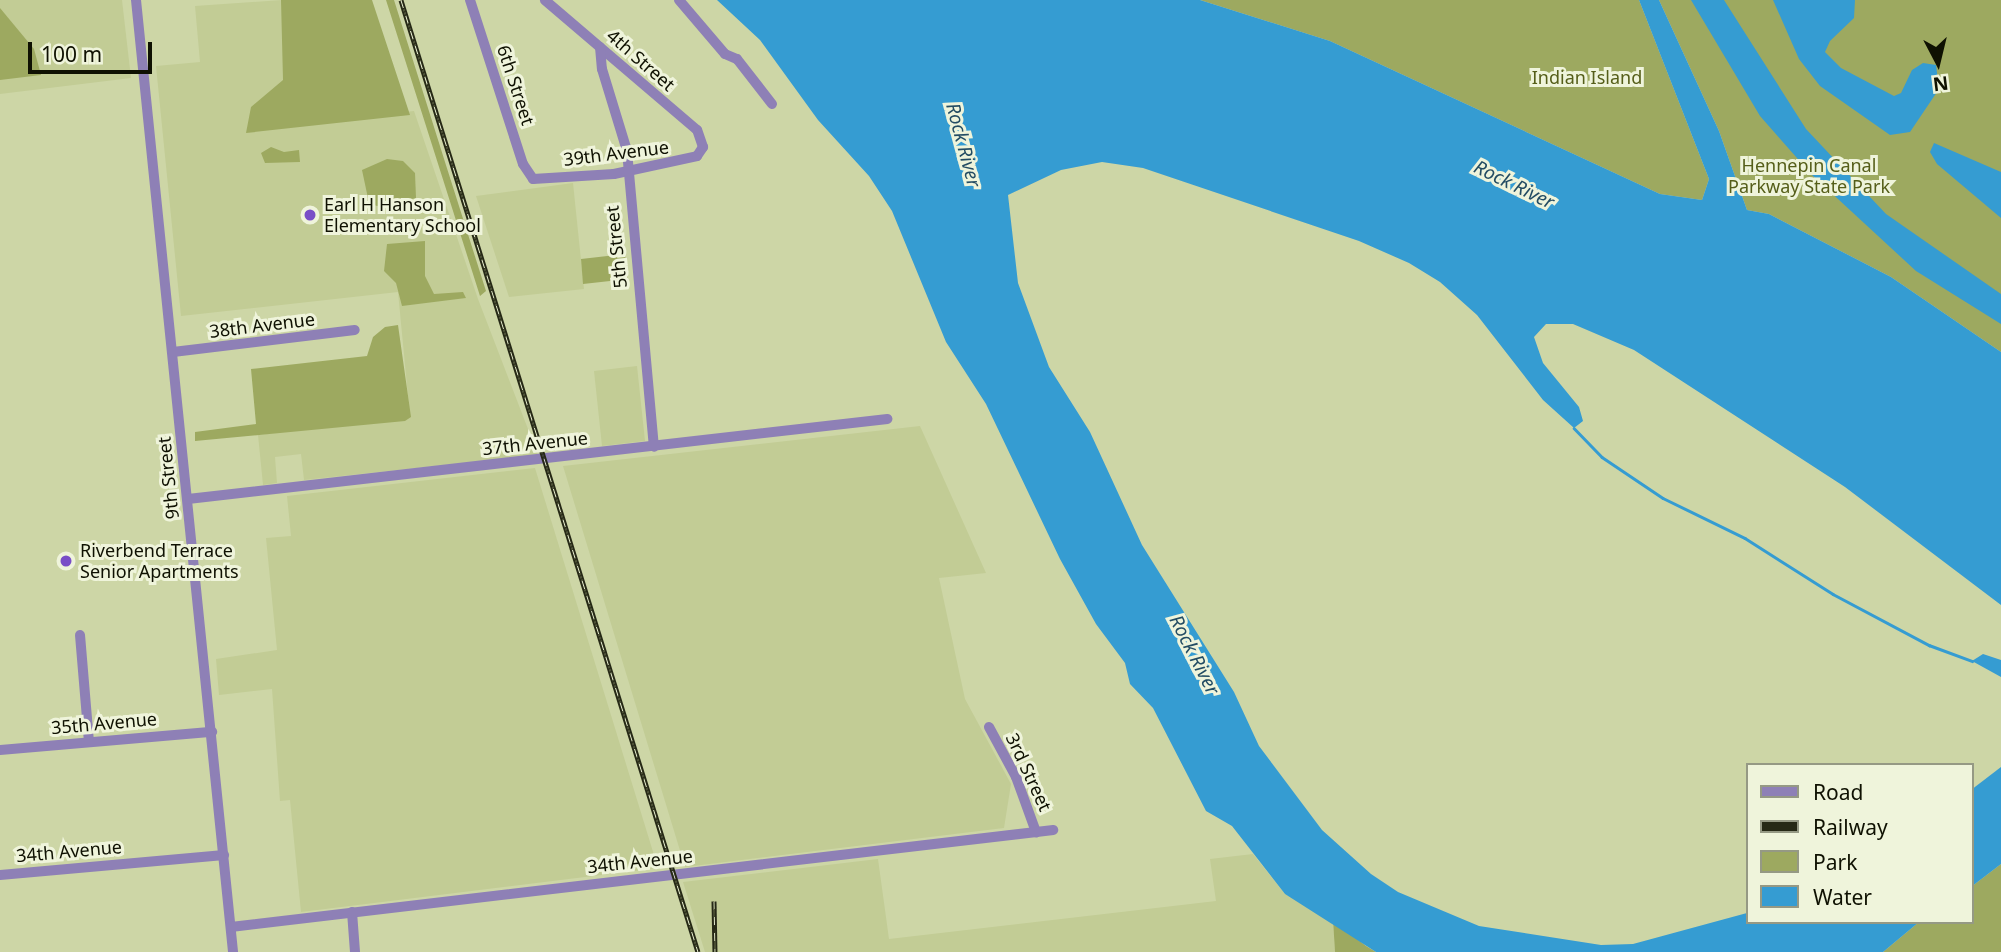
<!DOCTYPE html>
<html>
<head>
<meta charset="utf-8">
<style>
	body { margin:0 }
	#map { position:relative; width:2001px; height:952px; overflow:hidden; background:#cdd6a6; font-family:"Noto Sans",sans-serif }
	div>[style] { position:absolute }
	.built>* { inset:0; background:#c2cc95 }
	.green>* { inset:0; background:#9da960 }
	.water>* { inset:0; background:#359cd2 }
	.stream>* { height:2.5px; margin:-1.25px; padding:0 1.25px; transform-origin:1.25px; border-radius:1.25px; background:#359cd2 }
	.minor>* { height:10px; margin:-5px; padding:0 5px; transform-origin:5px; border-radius:5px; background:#8e80b6 }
	.rail>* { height:5px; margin-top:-2.5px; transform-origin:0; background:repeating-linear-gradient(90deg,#eff4db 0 8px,#262916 0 16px); box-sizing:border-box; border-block:2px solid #262916 }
	.dots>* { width:19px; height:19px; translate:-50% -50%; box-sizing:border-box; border:4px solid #eff4db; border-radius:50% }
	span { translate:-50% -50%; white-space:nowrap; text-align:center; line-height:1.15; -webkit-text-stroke:6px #eff4db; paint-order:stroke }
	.street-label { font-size:18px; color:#0f1102 }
	.park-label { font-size:18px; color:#555e19 }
	.poi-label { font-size:18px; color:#0f1102 }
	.left { translate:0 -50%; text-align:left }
	.water-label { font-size:19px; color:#234c63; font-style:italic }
	.legend { position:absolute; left:1746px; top:763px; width:228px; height:161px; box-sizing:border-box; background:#eff4db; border:2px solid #959984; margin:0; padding:9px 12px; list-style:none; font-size:21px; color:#0f1102 }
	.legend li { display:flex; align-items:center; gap:14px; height:35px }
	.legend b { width:35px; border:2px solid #959984 }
	.north { position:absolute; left:1903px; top:28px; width:70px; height:70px; -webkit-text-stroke:5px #eff4db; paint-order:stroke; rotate:173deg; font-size:19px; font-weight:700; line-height:28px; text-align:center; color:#0f1102 }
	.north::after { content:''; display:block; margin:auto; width:24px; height:32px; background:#0f1102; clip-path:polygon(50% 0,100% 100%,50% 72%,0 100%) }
	.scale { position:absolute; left:28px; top:42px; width:124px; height:32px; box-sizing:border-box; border:4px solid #0f1102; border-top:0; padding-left:9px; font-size:21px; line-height:24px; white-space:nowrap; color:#0f1102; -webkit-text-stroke:5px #eff4db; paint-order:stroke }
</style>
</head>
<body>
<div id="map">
	<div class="built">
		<div style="clip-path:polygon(0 0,122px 0,131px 78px,0 94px)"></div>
		<div style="clip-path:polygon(282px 0,296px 124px,414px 111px,478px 299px,538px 455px,304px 480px,301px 454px,275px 457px,277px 483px,263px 485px,258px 435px,410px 417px,398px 292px,181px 316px,156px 66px,200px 62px,195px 6px)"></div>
		<div style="clip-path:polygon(573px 183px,584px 289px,509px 297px,476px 196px)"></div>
		<div style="clip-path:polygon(637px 366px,645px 441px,602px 446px,594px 371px)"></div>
		<div style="clip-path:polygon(920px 426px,986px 573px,939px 578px,965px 699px,1011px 784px,1004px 828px,685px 867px,563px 466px)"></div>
		<div style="clip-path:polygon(535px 468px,658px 868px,301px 912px,290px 800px,280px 801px,272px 689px,219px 695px,216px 659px,277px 650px,266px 538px,291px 536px,287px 496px)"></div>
		<div style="clip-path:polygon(1253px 854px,1285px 894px,1333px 920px,1335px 952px,705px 952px,683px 882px,878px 859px,889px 939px,1216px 901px,1210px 859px)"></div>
	</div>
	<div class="green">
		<div style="clip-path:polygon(281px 0,372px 0,410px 115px,246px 133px,251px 107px,283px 80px)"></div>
		<div style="clip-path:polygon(386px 0,394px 0,445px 162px,486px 291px,480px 296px)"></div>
		<div style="clip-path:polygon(1200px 0,1639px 0,1709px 179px,1702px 200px,1660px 194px,1330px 41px)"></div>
		<div style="clip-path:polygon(1659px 0,2001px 0,2001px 352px,1891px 277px,1769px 214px,1747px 210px,1719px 131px)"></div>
		<div style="clip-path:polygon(0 8px,34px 49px,41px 75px,0 80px)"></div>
		<div style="clip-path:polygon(271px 147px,284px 152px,299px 150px,300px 162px,265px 163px,261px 153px)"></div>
		<div style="clip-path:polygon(387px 159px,403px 161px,415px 173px,416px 198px,377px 206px,369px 203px,362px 170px)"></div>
		<div style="clip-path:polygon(425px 241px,425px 276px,434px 294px,463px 292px,466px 298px,402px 306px,396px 283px,384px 271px,387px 244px)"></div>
		<div style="clip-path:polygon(625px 254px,628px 279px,583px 284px,581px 259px)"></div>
		<div style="clip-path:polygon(398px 325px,411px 417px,405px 421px,195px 441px,195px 432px,256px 424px,251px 369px,367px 356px,373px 337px,385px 327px)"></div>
		<div style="clip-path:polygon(2001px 864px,2001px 952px,1883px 952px,1919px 922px,1971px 922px,1971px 887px)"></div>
		<div style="clip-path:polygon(1333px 920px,1366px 946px,1376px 952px,1335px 952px)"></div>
	</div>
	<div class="water">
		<div style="clip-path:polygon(717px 0,1200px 0,1330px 41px,1660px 194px,1702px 200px,1709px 179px,1639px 0,1659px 0,1719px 131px,1747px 210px,1769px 214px,1891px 277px,2001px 352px,2001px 605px,1845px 487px,1634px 350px,1573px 324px,1546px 324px,1534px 337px,1543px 363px,1579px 407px,1583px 421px,1574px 428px,1543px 400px,1477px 315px,1440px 282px,1409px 263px,1359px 241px,1143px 168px,1102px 162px,1061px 170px,1008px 195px,1018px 283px,1049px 367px,1090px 432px,1142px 545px,1234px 692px,1259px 746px,1322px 830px,1371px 874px,1398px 892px,1479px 926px,1601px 945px,1633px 944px,1747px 913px,1747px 922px,1919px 922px,1883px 952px,1376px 952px,1285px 894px,1232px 826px,1206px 811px,1153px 708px,1130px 684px,1125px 663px,1096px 624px,1060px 559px,986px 404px,946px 342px,892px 211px,869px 176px,818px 120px,760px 40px)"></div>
		<div style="clip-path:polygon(1691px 0,1724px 0,1806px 129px,1886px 214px,2001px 294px,2001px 324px,1916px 271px,1812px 175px,1760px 116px)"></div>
		<div style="clip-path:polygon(1773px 0,1855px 0,1854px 18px,1830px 41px,1825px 52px,1841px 68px,1894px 96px,1901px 93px,1912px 70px,1923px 63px,1936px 65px,1939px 89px,1910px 132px,1890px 135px,1820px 86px,1799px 59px)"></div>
		<div style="clip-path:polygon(1934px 143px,2001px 172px,2001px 218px,1937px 164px,1930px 152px)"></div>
		<div style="clip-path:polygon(1983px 654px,2001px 660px,2001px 677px,1972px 661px)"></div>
		<div style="clip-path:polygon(2001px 767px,2001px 864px,1971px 887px,1971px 790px)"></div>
	</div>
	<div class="stream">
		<div style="left:1574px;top:428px;width:40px;rotate:46deg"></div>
		<div style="left:1602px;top:457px;width:73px;rotate:33.9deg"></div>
		<div style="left:1663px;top:498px;width:91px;rotate:26deg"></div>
		<div style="left:1745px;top:538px;width:104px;rotate:32.5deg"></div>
		<div style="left:1833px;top:594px;width:109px;rotate:28deg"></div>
		<div style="left:1929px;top:645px;width:46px;rotate:20.4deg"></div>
	</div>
	<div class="minor">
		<div style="left:136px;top:0;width:957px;rotate:84.18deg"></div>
		<div style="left:470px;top:0;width:172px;rotate:72.1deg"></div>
		<div style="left:523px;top:164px;width:18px;rotate:56deg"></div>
		<div style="left:533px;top:179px;width:81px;rotate:-3.5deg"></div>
		<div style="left:614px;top:174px;width:85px;rotate:-12.2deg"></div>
		<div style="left:697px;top:156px;width:11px;rotate:-56deg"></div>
		<div style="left:703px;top:147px;width:18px;rotate:-109deg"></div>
		<div style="left:697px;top:130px;width:200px;rotate:-139.5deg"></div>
		<div style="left:679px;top:0;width:71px;rotate:49.6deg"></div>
		<div style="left:725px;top:54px;width:13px;rotate:23deg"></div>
		<div style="left:737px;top:59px;width:57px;rotate:52.1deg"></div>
		<div style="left:600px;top:47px;width:22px;rotate:85deg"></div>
		<div style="left:602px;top:69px;width:86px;rotate:73deg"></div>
		<div style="left:627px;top:151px;width:297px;rotate:84.8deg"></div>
		<div style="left:173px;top:352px;width:183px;rotate:-6.9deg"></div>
		<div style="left:188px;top:499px;width:704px;rotate:-6.53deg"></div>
		<div style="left:80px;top:635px;width:107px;rotate:85.2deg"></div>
		<div style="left:989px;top:727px;width:57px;rotate:61.6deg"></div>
		<div style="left:1016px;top:777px;width:59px;rotate:70deg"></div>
		<div style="left:0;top:750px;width:213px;rotate:-4.9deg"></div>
		<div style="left:0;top:875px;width:225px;rotate:-5.1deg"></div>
		<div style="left:352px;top:912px;width:40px;rotate:85.7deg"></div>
		<div style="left:231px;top:927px;width:828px;rotate:-6.73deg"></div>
	</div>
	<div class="rail">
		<div style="left:401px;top:0;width:997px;rotate:72.67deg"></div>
		<div style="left:714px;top:901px;width:51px;rotate:88.9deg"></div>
	</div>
	<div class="dots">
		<div style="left:310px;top:215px;background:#794ec7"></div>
		<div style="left:66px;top:561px;background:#794ec7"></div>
	</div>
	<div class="street-label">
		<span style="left:641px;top:60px;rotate:41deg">4th Street</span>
		<span style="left:516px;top:85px;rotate:72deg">6th Street</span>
		<span style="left:616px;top:153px;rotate:-7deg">39th Avenue</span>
		<span style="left:616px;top:247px;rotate:-96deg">5th Street</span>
		<span style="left:262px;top:325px;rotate:-7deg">38th Avenue</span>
		<span style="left:535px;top:443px;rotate:-6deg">37th Avenue</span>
		<span style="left:168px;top:478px;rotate:-96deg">9th Street</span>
		<span style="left:104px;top:723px;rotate:-5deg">35th Avenue</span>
		<span style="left:1029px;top:772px;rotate:65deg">3rd Street</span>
		<span style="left:69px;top:851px;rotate:-5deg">34th Avenue</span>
		<span style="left:640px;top:861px;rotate:-6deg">34th Avenue</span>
	</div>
	<div class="park-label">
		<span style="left:1587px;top:77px">Indian Island</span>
		<span style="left:1809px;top:176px">Hennepin Canal<br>Parkway State Park</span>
	</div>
	<div class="poi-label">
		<span class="left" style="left:324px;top:215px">Earl H Hanson<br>Elementary School</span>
		<span class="left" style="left:80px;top:561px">Riverbend Terrace<br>Senior Apartments</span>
	</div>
	<div class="water-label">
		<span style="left:963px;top:145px;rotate:75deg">Rock River</span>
		<span style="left:1514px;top:185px;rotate:26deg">Rock River</span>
		<span style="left:1194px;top:655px;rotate:63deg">Rock River</span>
	</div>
	<ul class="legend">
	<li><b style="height:9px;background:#8e80b6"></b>Road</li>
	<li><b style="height:9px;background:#262916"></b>Railway</li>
	<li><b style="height:19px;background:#9da960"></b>Park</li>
	<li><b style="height:19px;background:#359cd2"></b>Water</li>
	</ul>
	<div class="north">N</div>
	<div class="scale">100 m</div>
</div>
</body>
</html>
